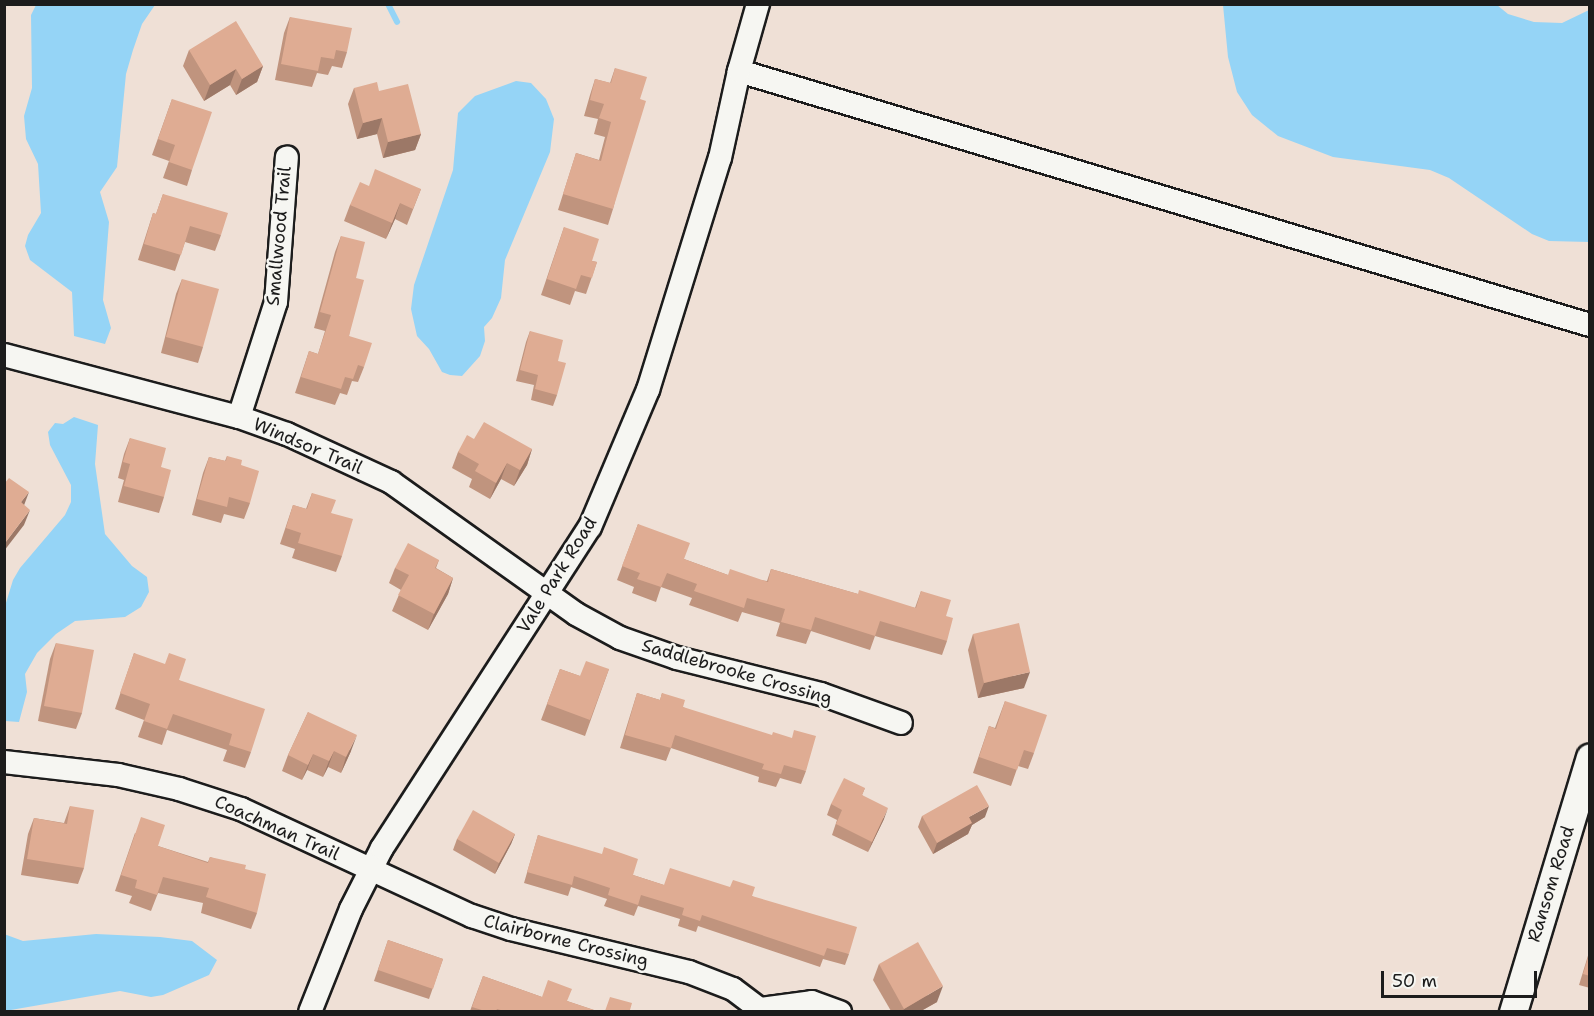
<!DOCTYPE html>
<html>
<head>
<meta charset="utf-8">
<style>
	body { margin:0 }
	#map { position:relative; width:1594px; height:1016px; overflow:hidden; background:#efe0d6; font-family:"Shantell Sans",sans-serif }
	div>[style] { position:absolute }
	.water>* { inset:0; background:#95d4f6 }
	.stream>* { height:6px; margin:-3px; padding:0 3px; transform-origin:3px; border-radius:3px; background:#95d4f6 }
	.roads { filter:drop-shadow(2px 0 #1c1c1c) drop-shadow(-2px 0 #1c1c1c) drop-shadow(0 2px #1c1c1c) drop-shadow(0 -2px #1c1c1c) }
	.minor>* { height:22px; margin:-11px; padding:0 11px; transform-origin:11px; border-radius:11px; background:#f6f6f2 }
	.major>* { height:27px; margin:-13.5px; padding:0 13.5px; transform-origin:13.5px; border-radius:13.5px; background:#f6f6f2 }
	.wall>* { inset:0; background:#c0947e }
	.shaded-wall>* { inset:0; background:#9c7867 }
	.building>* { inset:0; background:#dfac93 }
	span { translate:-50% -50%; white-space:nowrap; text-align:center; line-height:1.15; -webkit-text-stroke:5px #f6f6f2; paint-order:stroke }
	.street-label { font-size:18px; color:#1c1c1c }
	.frame { position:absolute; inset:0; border:6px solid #1c1c1c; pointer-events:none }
	.scale { position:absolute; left:1381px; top:971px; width:156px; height:27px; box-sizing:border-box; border:3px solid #1c1c1c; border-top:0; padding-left:8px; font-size:18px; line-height:21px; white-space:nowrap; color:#1c1c1c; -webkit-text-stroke:4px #f6f6f2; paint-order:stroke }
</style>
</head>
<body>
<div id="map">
	<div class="water">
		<div style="clip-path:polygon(36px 5px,155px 5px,142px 24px,133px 50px,126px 74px,117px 167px,100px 192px,109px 222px,103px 300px,111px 328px,105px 344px,74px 336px,72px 292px,30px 260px,25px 246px,28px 235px,41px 213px,38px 164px,26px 139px,24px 116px,32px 88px,31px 15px)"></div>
		<div style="clip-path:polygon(1223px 5px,1497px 5px,1508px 14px,1534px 22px,1562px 23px,1589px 10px,1589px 242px,1549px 241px,1532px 234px,1449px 178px,1430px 170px,1333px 157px,1278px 136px,1252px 115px,1237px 92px,1228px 57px)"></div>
		<div style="clip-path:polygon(516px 81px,531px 83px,546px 99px,554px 119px,550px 152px,505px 260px,501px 298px,492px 318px,484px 327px,485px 341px,480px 356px,462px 376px,450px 375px,442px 372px,429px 349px,417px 336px,411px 309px,414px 285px,453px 170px,458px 113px,475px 96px)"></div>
		<div style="clip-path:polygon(74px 417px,98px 425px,95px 464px,105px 534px,132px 566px,147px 577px,149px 592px,141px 607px,125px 617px,75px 621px,56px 634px,37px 653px,25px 674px,27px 692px,19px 722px,5px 721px,5px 606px,13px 580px,20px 568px,65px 515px,71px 502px,71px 485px,50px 445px,48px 432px,55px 423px,63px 424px)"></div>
		<div style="clip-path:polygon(4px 934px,23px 941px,96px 934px,160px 937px,192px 941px,217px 960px,209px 975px,163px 995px,151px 997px,120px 991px,5px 1011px)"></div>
	</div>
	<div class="stream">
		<div style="left:388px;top:4px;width:20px;rotate:63deg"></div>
	</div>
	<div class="roads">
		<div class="minor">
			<div style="left:739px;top:71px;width:888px;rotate:16.62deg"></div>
			<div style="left:4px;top:355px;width:243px;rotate:14.8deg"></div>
			<div style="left:239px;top:417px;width:51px;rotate:19.5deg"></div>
			<div style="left:287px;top:434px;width:115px;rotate:24.8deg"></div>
			<div style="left:391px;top:482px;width:227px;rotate:35.5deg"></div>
			<div style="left:576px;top:614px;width:50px;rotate:28.6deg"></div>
			<div style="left:620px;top:638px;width:60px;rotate:19.3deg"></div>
			<div style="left:677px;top:658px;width:148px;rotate:14deg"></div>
			<div style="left:821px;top:694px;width:85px;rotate:19.9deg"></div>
			<div style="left:239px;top:417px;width:121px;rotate:-72.2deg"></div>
			<div style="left:276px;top:302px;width:145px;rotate:-85.7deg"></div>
			<div style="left:4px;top:762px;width:115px;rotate:6.5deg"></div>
			<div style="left:118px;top:775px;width:63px;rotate:12.9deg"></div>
			<div style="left:179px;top:789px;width:65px;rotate:17.9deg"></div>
			<div style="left:241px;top:809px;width:255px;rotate:24.9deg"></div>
			<div style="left:472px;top:916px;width:41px;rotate:18.4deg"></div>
			<div style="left:511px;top:929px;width:183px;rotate:13.6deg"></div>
			<div style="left:689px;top:972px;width:47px;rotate:21.1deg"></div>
			<div style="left:733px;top:989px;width:39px;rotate:37deg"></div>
			<div style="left:761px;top:1009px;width:51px;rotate:-7.8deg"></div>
			<div style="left:812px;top:1002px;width:30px;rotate:20deg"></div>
			<div style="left:310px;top:1012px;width:111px;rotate:-68.3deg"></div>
			<div style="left:351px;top:909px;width:68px;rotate:-63.1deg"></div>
			<div style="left:382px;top:848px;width:382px;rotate:-57.1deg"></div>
			<div style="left:590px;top:527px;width:149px;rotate:-67.1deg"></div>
			<div style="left:648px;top:390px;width:243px;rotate:-72.8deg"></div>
			<div style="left:720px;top:158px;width:89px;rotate:-77.7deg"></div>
			<div style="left:739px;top:71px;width:70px;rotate:-74.2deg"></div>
		</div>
		<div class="major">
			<div style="left:1513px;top:1012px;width:266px;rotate:-73.2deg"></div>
		</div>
	</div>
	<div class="wall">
		<div style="clip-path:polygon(290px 17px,347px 52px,342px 68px,332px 66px,328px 75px,317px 73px,312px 87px,275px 80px,284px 33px)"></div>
		<div style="clip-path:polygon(189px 50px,263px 66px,257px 82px,236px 95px,230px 85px,204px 101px,183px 66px)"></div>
		<div style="clip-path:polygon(615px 68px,640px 99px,613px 209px,608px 225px,558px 210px,576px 153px,599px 160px,605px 137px,594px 134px,598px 119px,584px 116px,590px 95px,595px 79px,610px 83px)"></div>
		<div style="clip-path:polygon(354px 88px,379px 91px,421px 134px,415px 150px,383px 158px,377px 134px,357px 139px,348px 104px)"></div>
		<div style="clip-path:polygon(172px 99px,192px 170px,187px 186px,163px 178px,169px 161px,152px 155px)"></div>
		<div style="clip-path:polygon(369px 186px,421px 189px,407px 225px,395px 219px,386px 239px,344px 221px,350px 205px)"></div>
		<div style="clip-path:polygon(163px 194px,221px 235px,215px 251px,185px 242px,175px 271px,138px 260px,153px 213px,156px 214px)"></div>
		<div style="clip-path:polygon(564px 227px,592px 261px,597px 262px,586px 294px,575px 291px,570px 305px,541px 295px)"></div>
		<div style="clip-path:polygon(341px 236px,356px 278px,349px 336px,364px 367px,358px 382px,352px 381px,347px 395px,340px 393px,335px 405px,295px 393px,309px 351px,318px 354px,325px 331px,314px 328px,335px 252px)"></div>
		<div style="clip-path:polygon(182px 279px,203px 347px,198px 363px,161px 353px,176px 294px)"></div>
		<div style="clip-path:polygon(530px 331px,558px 361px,557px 395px,553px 406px,531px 400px,534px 385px,516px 381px,526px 342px)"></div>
		<div style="clip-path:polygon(130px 438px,161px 467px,164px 497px,159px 513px,118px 502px,124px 480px,118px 478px,124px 454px)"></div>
		<div style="clip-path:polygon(474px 439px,532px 449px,527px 465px,514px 486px,501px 479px,490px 499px,469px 487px,472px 479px,452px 468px,458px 452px)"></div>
		<div style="clip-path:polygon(227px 456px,241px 465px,250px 503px,244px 519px,224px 514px,221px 523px,192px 515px,203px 473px,209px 457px,225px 461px)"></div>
		<div style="clip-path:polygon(312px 493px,331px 513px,342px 556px,336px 572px,292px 558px,295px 549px,280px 544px,293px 505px,306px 509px)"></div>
		<div style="clip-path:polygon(638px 524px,684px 559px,728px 575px,767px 581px,771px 569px,858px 594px,915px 608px,921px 591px,946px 616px,947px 641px,942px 655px,875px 636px,870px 650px,811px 631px,806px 644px,776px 636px,780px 623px,742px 612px,738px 622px,689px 605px,692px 598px,661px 587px,656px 602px,632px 593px,634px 587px,617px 580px)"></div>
		<div style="clip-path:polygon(439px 560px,436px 568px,453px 578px,448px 594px,428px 630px,392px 611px,401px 590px,389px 583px,395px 568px)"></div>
		<div style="clip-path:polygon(973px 634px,1024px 688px,978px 698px,968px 650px)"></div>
		<div style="clip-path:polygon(56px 643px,82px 713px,76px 729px,38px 721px,50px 659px)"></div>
		<div style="clip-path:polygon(134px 653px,179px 680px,251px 752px,245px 768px,223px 761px,227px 750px,167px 730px,162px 745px,138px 737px,144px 720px,115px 709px)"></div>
		<div style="clip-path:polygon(560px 669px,580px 676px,609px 669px,585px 736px,541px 720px)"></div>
		<div style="clip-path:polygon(637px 693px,660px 700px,662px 693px,683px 707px,806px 771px,801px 784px,780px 778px,776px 787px,758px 782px,759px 777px,671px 748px,666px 761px,620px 748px)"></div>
		<div style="clip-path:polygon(1005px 701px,1034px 753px,1028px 769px,1018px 766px,1011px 786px,973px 773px,989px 726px,995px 728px)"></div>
		<div style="clip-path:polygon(308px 712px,351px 751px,341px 773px,328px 767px,323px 777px,307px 770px,302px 780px,282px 771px,288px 755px)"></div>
		<div style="clip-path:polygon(865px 788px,862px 795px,884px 819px,868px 852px,832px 835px,837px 820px,827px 815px,831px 804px)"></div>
		<div style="clip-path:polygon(70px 806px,84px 868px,78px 884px,21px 875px,28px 834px,34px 818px,64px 823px)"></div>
		<div style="clip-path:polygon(922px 816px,985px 817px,972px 825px,968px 834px,933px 854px,918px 827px)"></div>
		<div style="clip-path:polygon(135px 833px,158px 846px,208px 862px,210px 857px,245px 869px,257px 913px,251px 929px,201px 913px,203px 903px,158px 893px,151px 911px,129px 903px,132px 896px,115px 891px)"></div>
		<div style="clip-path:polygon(515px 834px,511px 844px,495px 874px,453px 850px,457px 839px)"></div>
		<div style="clip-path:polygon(538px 835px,633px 875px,664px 885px,752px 896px,849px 954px,845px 965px,823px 959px,820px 967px,698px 926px,696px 932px,678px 926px,680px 919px,638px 906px,634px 916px,604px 906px,607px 899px,571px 887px,568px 896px,524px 883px)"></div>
		<div style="clip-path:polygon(388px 940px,443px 959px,429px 999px,374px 981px)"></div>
		<div style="clip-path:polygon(1590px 949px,1590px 988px,1579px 985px)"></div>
		<div style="clip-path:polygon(879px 964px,937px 1002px,921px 1011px,891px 1011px,873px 980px)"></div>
		<div style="clip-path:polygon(483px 976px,542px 997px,567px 1001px,597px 1011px,470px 1011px)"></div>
	</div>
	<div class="shaded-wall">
		<div style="clip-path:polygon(263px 66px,257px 82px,236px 95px,242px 79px)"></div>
		<div style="clip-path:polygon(236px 69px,230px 85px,204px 101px,210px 85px)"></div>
		<div style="clip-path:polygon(382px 118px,377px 134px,357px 139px,363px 123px)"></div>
		<div style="clip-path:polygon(421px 134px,415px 150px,383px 158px,388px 142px)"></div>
		<div style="clip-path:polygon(400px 203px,395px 219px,386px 239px,392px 223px)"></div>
		<div style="clip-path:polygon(532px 449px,527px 465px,514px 486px,520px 470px)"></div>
		<div style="clip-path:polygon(507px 463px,501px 479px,490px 499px,496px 483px)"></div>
		<div style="clip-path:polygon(29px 492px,23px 508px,21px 502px)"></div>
		<div style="clip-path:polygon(30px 510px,24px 525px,4px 551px,5px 543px)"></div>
		<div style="clip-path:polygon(453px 578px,448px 594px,428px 630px,434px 614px)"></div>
		<div style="clip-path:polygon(1030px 672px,1024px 688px,978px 698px,984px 683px)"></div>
		<div style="clip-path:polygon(357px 735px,351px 751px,341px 773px,346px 757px)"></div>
		<div style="clip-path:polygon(334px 751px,328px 767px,323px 777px,329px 761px)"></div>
		<div style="clip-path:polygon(313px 754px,307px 770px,302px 780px,308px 765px)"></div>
		<div style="clip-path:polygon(989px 806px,985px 817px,972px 825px,968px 834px,933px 854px,937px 843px,969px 817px)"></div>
		<div style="clip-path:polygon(888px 808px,884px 819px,868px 852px,872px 842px)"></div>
		<div style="clip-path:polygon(515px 834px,511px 844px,495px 874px,499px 863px)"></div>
		<div style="clip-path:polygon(943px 986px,937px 1002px,921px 1011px,903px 1011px,904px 1009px)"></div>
	</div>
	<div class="building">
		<div style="clip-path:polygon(290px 17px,352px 28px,347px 52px,336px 50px,334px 59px,321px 57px,318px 71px,281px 64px)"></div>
		<div style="clip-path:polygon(236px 21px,263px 66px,242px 79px,236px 69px,210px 85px,189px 50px)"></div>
		<div style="clip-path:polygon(615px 68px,647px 77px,640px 99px,646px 101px,613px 209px,563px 194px,576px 153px,601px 161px,611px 122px,599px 118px,604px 104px,590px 100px,595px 79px,611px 83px)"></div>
		<div style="clip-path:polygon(377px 82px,379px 91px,408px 84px,421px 134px,388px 142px,382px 118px,363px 123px,354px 88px)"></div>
		<div style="clip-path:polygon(172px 99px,212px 112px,192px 170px,169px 162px,175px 145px,158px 139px)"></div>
		<div style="clip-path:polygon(375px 169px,421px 189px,413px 209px,400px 203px,392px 223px,350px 205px,360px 182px,369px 186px)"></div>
		<div style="clip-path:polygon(163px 194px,228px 213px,221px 235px,190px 226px,181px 255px,144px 244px,153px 213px,156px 214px)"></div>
		<div style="clip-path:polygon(564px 227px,599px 239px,592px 261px,597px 262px,592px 278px,581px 275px,576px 289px,547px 279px)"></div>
		<div style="clip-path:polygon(341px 236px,365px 242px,356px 278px,364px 280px,349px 336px,372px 343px,364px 367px,358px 365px,353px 379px,345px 377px,341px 389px,301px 377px,309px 351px,318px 354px,331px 315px,320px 312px)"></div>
		<div style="clip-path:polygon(182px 279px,219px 289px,203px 347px,166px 337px)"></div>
		<div style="clip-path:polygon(530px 331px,563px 340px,558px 361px,566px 363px,557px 395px,535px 389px,538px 375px,520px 370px)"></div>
		<div style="clip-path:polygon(484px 422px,532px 449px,520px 470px,507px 463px,496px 483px,475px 471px,479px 464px,458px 452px,467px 435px,474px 439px)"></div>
		<div style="clip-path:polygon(130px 438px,166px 448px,161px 467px,171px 470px,164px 497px,124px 486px,130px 464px,123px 462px)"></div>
		<div style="clip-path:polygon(227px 456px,242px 460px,241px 465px,259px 471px,250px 503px,229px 497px,227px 507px,197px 499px,209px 457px,226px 461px)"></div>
		<div style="clip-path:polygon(9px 478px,29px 492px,21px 502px,30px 510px,5px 543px,4px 484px)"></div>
		<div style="clip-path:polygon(312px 493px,336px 500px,331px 513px,353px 519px,342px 556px,298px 543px,301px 533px,286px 528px,293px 505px,307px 509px)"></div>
		<div style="clip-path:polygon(638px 524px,690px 543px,684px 559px,728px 575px,730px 569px,768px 582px,771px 569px,858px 594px,859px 590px,916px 608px,921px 591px,951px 600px,946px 616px,953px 618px,947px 641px,880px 621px,875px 636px,815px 617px,811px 630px,781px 622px,785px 609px,747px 598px,744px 608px,694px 591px,697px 584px,667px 573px,661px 587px,637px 579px,640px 573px,622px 566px)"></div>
		<div style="clip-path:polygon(408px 543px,439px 560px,435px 568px,453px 578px,434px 614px,398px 595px,409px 575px,395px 568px)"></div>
		<div style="clip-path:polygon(1019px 623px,1030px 672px,984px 683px,973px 634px)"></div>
		<div style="clip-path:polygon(56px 643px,94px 650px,82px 713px,44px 706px)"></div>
		<div style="clip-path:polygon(134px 653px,165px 664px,169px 653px,186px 659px,179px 680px,265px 709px,251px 752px,229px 745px,232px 734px,173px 714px,167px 729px,144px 721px,150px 704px,120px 693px)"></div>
		<div style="clip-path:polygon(586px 661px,609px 669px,590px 720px,547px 704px,560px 669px,580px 676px)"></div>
		<div style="clip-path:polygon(637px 693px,660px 700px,662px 693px,685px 700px,683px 707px,772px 735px,773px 732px,792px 738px,794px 730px,816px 736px,806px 771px,784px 765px,781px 774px,762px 769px,764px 764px,675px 735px,671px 748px,625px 735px)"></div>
		<div style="clip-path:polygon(1005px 701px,1047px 715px,1034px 753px,1024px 750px,1017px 770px,979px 757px,989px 726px,996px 729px)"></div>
		<div style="clip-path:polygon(308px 712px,357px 735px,346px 757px,334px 751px,329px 761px,313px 754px,308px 765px,288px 755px)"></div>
		<div style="clip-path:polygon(844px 778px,865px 788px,862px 795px,888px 808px,872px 842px,836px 824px,842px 810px,831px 804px)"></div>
		<div style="clip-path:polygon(977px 785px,989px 806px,969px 817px,972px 823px,937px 843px,922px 816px)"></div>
		<div style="clip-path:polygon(70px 806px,94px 810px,84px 868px,27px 859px,34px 818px,67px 824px)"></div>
		<div style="clip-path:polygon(473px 810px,515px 834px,499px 863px,457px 839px)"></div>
		<div style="clip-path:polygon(141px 817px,165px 825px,158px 846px,208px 863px,210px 857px,246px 865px,245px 869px,266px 874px,257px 913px,206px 897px,209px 888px,163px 877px,157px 895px,135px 888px,137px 880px,121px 875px)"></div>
		<div style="clip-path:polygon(538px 835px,602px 854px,604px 847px,638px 859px,633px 875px,664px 885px,670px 868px,730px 887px,733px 880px,755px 887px,752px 896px,857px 927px,849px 954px,827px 948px,824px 956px,702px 915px,700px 921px,682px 915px,684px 908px,641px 895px,638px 905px,608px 895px,610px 888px,574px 876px,572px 885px,527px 872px)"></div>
		<div style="clip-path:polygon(388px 940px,443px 959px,433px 989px,378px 970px)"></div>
		<div style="clip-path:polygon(918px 942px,943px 986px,904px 1009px,879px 964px)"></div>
		<div style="clip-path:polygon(1590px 951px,1590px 976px,1583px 974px)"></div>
		<div style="clip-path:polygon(483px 976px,542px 997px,548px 980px,572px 989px,567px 1001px,597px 1011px,504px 1011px,497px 1009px,496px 1011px,485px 1011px,472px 1007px)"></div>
		<div style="clip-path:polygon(610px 997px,632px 1003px,630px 1010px,633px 1011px,605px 1011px)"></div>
	</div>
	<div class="street-label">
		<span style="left:279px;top:236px;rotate:-85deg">Smallwood Trail</span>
		<span style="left:308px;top:446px;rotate:23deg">Windsor Trail</span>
		<span style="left:557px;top:575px;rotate:-58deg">Vale Park Road</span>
		<span style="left:737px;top:672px;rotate:16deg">Saddlebrooke Crossing</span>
		<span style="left:277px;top:828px;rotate:24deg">Coachman Trail</span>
		<span style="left:1551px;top:884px;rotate:-73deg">Ransom Road</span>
		<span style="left:566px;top:941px;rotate:14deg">Clairborne Crossing</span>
	</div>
	<div class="frame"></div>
	<div class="scale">50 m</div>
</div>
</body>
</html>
